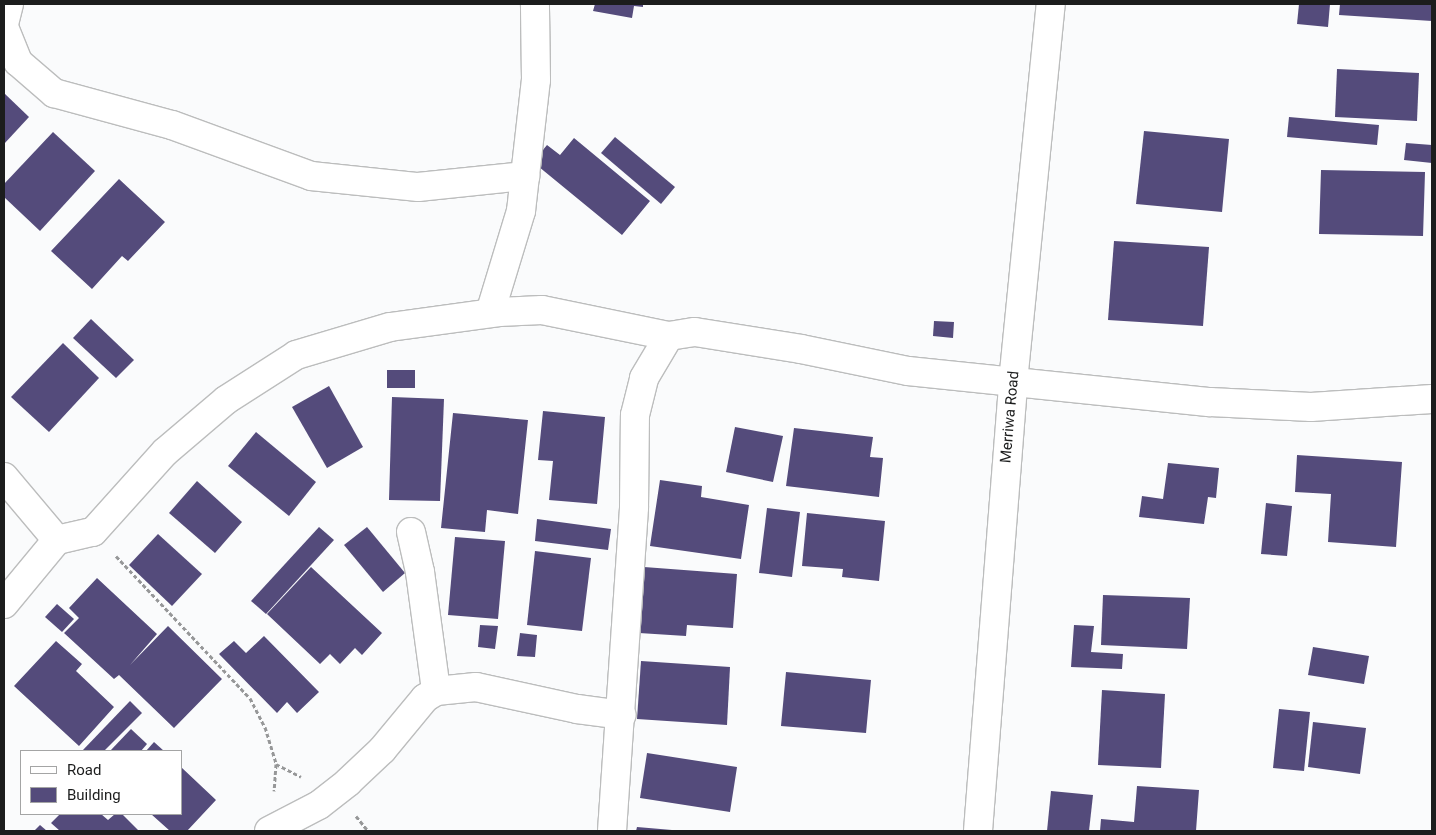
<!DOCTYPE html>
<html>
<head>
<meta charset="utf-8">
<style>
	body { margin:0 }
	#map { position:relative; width:1436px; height:835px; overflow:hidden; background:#fafbfc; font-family:Roboto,sans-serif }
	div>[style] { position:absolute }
	.building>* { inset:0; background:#544b7b }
	.path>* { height:3px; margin-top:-1.5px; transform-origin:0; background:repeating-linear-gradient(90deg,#969798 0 4px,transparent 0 6.5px) }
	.roads { filter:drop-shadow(1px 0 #bcbdbd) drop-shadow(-1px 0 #bcbdbd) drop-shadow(0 1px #bcbdbd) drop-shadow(0 -1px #bcbdbd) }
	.street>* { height:28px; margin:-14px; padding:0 14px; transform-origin:14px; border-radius:14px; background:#fff }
	.secondary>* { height:28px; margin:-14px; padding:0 14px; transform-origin:14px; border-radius:14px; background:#fff }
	span { translate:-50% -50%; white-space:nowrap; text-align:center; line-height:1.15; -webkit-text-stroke:5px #fff; paint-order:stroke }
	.street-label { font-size:15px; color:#1c1d1d }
	.frame { position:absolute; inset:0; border:5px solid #1c1d1d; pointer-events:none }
	.legend { position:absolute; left:20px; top:750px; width:162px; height:65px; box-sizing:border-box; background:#fff; border:1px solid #a4a5a5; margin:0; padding:6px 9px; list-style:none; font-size:15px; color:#1c1d1d }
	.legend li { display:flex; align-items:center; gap:10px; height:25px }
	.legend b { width:25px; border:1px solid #a4a5a5 }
</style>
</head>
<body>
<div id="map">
	<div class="building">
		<div style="clip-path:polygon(595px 4px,643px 4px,643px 7px,634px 6px,632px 18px,593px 11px)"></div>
		<div style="clip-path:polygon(1299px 4px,1330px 4px,1328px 27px,1297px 24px)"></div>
		<div style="clip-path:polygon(1340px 4px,1432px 4px,1432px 21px,1339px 15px)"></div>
		<div style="clip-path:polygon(1337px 69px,1419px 73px,1417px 121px,1335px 117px)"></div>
		<div style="clip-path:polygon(4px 93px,29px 117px,4px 144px)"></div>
		<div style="clip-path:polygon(1289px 117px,1379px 125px,1377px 145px,1287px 137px)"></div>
		<div style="clip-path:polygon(1144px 131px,1229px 139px,1222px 212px,1136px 204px)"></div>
		<div style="clip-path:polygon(53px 132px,95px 171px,40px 231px,4px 197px,4px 184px)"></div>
		<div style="clip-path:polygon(615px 137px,675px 187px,661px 204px,601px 153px)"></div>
		<div style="clip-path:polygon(574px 138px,650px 201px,622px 235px,533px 162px,547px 145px,560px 155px)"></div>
		<div style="clip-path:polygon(1406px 143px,1432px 145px,1432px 163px,1404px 160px)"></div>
		<div style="clip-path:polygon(1321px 170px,1425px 172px,1423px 236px,1319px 234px)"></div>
		<div style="clip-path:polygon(119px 179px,165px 222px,128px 261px,122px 256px,92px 289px,51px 251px)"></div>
		<div style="clip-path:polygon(1114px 241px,1209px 247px,1203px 326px,1108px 320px)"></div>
		<div style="clip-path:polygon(91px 319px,134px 360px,116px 378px,73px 338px)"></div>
		<div style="clip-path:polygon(934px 321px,954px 322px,953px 338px,933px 336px)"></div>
		<div style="clip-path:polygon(63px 343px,99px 378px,49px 432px,11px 397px)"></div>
		<div style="clip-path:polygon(387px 370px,415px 370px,415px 388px,387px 388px)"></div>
		<div style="clip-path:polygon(329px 386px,363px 447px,327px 468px,292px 407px)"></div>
		<div style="clip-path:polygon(392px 397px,444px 399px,440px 501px,389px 500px)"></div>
		<div style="clip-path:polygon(543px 411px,605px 417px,597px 504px,549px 500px,553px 461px,538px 460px)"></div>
		<div style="clip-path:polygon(453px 413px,528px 420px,518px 514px,487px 510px,485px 532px,441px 528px)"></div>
		<div style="clip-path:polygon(735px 427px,783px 436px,773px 482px,726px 472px)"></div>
		<div style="clip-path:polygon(794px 428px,873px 437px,870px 457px,883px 458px,879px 497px,786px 486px)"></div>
		<div style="clip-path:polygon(256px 432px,316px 482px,289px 516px,228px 466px)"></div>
		<div style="clip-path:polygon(1297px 455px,1402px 462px,1396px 547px,1328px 542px,1331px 494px,1295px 492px)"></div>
		<div style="clip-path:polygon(1168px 463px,1219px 468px,1216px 498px,1208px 497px,1204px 524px,1139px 517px,1142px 496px,1163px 499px)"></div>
		<div style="clip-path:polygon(660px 480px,702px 486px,701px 497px,749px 505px,741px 559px,650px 546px)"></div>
		<div style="clip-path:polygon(197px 481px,242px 522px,215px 553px,169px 513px)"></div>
		<div style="clip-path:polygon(1266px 503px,1292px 506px,1287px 556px,1261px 554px)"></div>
		<div style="clip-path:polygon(767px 508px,800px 512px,792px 577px,759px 573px)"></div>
		<div style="clip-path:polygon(807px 513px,885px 521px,879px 581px,842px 577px,843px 569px,802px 566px)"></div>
		<div style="clip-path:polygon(537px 519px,611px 529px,608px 550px,535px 541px)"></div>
		<div style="clip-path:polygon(319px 527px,334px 540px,266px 614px,251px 601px)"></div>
		<div style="clip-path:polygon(367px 527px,405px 573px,383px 592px,344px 545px)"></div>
		<div style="clip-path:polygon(158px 534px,202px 574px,172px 606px,129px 565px)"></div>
		<div style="clip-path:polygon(455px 537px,505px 541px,498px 619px,448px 615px)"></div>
		<div style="clip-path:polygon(535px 551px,591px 558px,582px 631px,527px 625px)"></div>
		<div style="clip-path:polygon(311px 567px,382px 633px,362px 655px,355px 648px,340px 664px,330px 654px,320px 664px,267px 614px)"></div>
		<div style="clip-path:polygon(644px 567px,737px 574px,733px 628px,687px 625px,686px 636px,639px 633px)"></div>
		<div style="clip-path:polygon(97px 578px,157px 634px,130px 665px,168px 626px,222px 679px,174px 728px,119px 675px,114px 679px,64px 633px,79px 618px,69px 608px)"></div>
		<div style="clip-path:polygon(1103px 595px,1190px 598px,1187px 649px,1101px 645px)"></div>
		<div style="clip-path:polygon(57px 604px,74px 619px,62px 632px,45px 617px)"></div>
		<div style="clip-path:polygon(480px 625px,498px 626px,495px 649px,478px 647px)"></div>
		<div style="clip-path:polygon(1074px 625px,1094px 626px,1091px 652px,1123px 654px,1122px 669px,1071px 667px)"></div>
		<div style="clip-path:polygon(520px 633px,537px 635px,535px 657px,517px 656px)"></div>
		<div style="clip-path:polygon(264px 636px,319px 692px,297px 713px,287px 702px,277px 713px,219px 654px,234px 641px,246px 653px)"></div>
		<div style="clip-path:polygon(56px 641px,82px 664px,76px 671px,114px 707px,79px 746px,14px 686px)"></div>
		<div style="clip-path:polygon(1313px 647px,1369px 656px,1364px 684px,1308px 675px)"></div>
		<div style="clip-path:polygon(641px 661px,730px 667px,727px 725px,637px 719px)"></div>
		<div style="clip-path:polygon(786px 672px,871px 680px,866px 733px,781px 726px)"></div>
		<div style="clip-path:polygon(1102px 690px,1165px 694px,1161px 768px,1098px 765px)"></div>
		<div style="clip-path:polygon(130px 701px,142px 713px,104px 751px,82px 751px)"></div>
		<div style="clip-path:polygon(1279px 709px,1310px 712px,1304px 771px,1273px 768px)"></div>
		<div style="clip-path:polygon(1313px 722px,1366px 728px,1360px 774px,1308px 767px)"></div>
		<div style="clip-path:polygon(131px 729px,147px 744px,141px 751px,110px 751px)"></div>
		<div style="clip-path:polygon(154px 742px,164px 751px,146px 751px)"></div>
		<div style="clip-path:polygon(647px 753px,737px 767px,730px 812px,640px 798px)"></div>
		<div style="clip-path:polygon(181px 767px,216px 800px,187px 831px,170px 831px,151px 814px,181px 814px)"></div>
		<div style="clip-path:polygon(1137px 786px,1199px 790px,1196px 831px,1100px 831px,1101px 819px,1134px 822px)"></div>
		<div style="clip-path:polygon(1051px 791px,1093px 795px,1089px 831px,1047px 831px)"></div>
		<div style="clip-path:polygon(60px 814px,101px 814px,108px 820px,115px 814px,122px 814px,139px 831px,60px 831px,51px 823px)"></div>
		<div style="clip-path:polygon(40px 825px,47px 831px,34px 831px)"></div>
		<div style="clip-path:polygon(637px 827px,672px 830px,672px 831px,636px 831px)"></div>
	</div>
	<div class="path">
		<div style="left:116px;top:556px;width:195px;rotate:46.7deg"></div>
		<div style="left:250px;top:698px;width:33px;rotate:63deg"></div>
		<div style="left:265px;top:727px;width:39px;rotate:73deg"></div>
		<div style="left:276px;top:764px;width:27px;rotate:94deg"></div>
		<div style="left:276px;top:764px;width:28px;rotate:27deg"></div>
		<div style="left:356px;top:816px;width:19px;rotate:51deg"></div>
	</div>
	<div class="roads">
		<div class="street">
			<div style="left:4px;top:24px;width:21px;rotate:-76deg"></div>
			<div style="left:4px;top:27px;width:38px;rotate:68deg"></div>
			<div style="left:18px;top:62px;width:48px;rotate:40.7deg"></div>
			<div style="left:54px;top:93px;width:122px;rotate:15.2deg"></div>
			<div style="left:172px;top:125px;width:148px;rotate:20.1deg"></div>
			<div style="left:311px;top:176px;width:108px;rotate:5.9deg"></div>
			<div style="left:418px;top:187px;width:108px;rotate:-5.9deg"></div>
			<div style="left:490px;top:313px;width:107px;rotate:-73.1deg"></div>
			<div style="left:521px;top:211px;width:132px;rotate:-83.5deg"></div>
			<div style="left:536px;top:80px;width:76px;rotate:-90.8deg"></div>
			<div style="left:4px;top:477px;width:82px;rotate:49.9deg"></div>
			<div style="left:411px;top:532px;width:41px;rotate:77.3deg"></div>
			<div style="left:420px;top:572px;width:120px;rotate:82.3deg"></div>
			<div style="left:4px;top:604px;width:83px;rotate:-50.4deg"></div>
			<div style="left:57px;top:540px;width:37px;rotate:-13deg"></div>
			<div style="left:93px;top:532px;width:108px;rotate:-48deg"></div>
			<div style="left:165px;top:452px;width:80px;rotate:-40.4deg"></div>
			<div style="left:226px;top:400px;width:83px;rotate:-32.7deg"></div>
			<div style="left:296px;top:355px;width:98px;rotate:-16.6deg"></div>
			<div style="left:390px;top:327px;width:110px;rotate:-7.8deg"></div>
			<div style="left:499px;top:312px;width:43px;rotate:-2.7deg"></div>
			<div style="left:542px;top:310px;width:130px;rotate:11.6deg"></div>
			<div style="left:269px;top:831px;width:56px;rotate:-27.5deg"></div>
			<div style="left:319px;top:805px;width:37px;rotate:-38deg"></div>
			<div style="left:348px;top:782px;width:47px;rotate:-43.3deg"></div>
			<div style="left:382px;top:750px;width:67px;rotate:-50.4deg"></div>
			<div style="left:425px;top:698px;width:13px;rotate:-32deg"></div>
			<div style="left:436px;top:691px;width:40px;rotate:-5.7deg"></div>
			<div style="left:476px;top:687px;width:103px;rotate:12.3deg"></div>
			<div style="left:577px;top:709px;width:45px;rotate:7.6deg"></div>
			<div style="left:612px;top:831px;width:325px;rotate:-86.1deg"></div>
			<div style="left:634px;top:507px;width:92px;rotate:-89.4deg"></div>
			<div style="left:635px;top:415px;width:38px;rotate:-76deg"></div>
			<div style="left:644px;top:378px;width:49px;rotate:-59.2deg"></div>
			<div style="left:669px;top:336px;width:26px;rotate:-9deg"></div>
			<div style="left:695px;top:332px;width:107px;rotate:9.1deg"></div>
			<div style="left:801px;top:349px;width:109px;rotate:11.6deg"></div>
			<div style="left:908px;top:371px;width:304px;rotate:5.9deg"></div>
			<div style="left:1210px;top:402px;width:101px;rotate:2.8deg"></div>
			<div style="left:1311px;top:407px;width:121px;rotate:-3.8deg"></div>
		</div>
		<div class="secondary">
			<div style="left:978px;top:831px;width:450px;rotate:-85.5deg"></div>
			<div style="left:1013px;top:382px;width:380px;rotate:-84.3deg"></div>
		</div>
	</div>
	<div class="street-label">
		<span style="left:1010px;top:417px;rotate:-85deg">Merriwa Road</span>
	</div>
	<div class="frame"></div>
	<ul class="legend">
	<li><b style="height:6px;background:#fff"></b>Road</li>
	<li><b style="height:14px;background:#544b7b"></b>Building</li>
	</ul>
</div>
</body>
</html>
